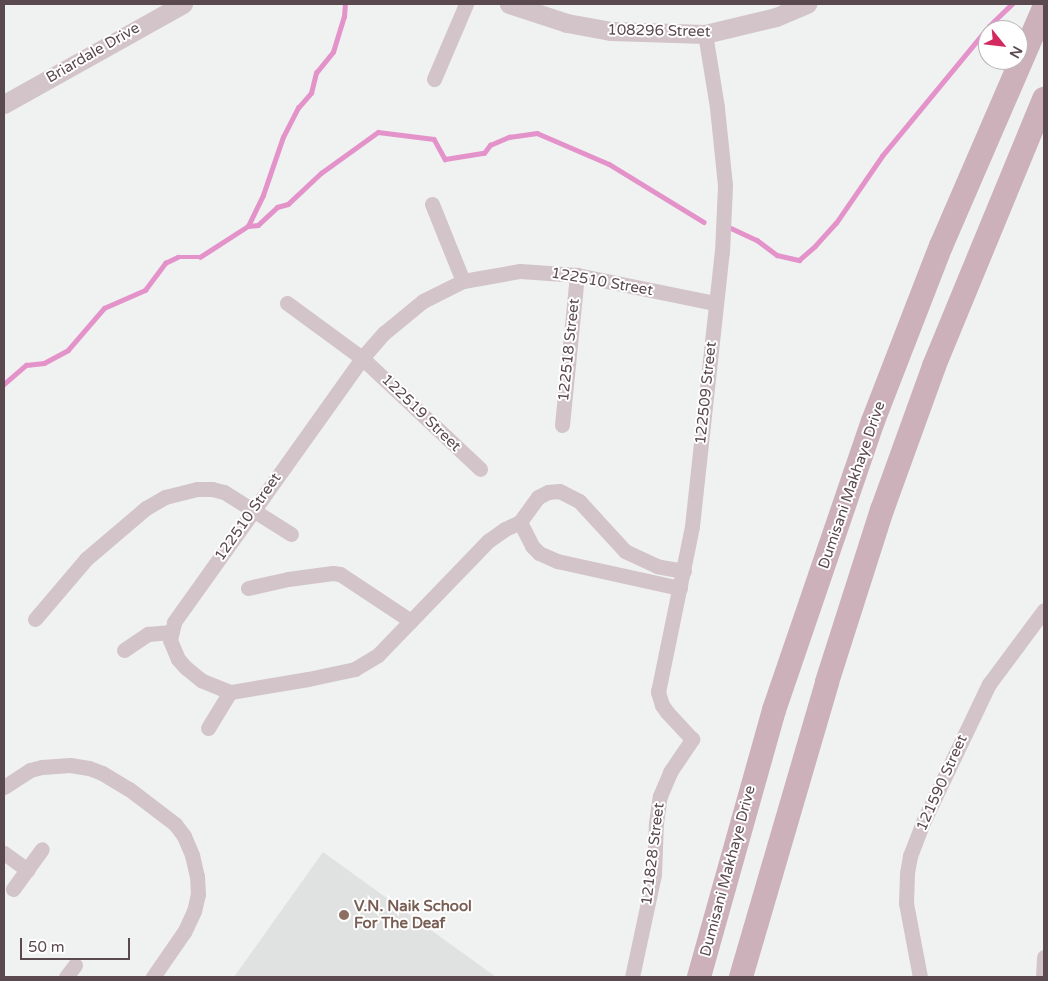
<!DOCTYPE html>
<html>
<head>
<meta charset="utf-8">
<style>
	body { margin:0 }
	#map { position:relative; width:1048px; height:981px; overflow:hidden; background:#eff2f0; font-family:"Varela Round",sans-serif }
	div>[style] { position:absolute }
	.education>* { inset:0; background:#e0e2e1 }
	.stream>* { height:4.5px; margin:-2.25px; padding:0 2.25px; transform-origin:2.25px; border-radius:2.25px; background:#e492ca }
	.minor>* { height:15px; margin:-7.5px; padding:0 7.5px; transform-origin:7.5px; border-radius:7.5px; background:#d3c4ca }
	.tertiary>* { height:19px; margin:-9.5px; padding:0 9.5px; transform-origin:9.5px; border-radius:9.5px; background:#d3c4ca }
	.primary>* { height:24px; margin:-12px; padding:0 12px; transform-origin:12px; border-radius:12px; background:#ccb1bb }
	.dots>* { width:14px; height:14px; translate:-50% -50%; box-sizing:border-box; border:2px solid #fff; border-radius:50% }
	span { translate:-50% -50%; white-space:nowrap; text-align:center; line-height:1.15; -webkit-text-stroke:4px #fff; paint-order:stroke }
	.street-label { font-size:15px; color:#5b4950 }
	.education-label { font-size:15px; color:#785e54; font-weight:700 }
	.left { translate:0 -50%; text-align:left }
	.frame { position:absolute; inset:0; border:5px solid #5b4950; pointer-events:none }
	.north { position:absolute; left:978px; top:20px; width:50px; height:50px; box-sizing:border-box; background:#fff; border:1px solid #bdb6b9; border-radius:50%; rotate:119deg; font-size:14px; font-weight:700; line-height:20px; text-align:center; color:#5b4950 }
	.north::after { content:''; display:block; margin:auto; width:18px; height:22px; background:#d2295f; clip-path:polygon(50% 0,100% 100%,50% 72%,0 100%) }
	.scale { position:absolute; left:20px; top:938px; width:110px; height:22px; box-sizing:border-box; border:2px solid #5b4950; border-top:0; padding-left:6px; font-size:15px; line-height:18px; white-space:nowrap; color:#5b4950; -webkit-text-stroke:4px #fff; paint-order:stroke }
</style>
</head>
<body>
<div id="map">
	<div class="education">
		<div style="clip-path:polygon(323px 852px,496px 977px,234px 977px)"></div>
	</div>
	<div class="stream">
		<div style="left:248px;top:226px;width:10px;rotate:-6deg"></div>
		<div style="left:258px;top:225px;width:26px;rotate:-43deg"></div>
		<div style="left:277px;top:207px;width:11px;rotate:-15deg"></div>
		<div style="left:288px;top:204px;width:45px;rotate:-43.2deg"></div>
		<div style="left:321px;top:173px;width:70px;rotate:-35.7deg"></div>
		<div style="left:378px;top:132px;width:56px;rotate:7.1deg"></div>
		<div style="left:434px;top:139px;width:23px;rotate:61deg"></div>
		<div style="left:445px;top:159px;width:39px;rotate:-9deg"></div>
		<div style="left:484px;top:153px;width:10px;rotate:-53deg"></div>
		<div style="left:490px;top:145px;width:21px;rotate:-23deg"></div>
		<div style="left:509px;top:137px;width:28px;rotate:-8deg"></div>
		<div style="left:537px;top:133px;width:78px;rotate:23.3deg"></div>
		<div style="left:609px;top:164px;width:111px;rotate:31.4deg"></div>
		<div style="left:731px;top:228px;width:29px;rotate:25deg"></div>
		<div style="left:757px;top:240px;width:25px;rotate:37deg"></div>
		<div style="left:777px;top:255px;width:23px;rotate:13deg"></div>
		<div style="left:799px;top:260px;width:21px;rotate:-41deg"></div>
		<div style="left:815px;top:246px;width:31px;rotate:-48deg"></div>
		<div style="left:836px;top:223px;width:81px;rotate:-55.5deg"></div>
		<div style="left:882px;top:156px;width:168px;rotate:-50.5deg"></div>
		<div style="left:989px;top:26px;width:32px;rotate:-44deg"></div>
		<div style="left:4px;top:384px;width:29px;rotate:-41deg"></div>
		<div style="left:26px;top:365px;width:18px;rotate:-6deg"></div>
		<div style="left:44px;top:363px;width:27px;rotate:-28deg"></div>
		<div style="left:68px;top:350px;width:55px;rotate:-49.4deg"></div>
		<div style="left:104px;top:308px;width:45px;rotate:-23.7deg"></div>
		<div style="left:145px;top:290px;width:34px;rotate:-53deg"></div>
		<div style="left:165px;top:263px;width:14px;rotate:-25deg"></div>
		<div style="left:178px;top:257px;width:22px"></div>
		<div style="left:200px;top:257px;width:57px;rotate:-32.9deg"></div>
		<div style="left:248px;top:226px;width:34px;rotate:-64deg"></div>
		<div style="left:263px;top:195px;width:61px;rotate:-71deg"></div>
		<div style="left:283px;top:137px;width:33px;rotate:-63deg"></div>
		<div style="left:298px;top:108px;width:20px;rotate:-49deg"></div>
		<div style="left:311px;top:93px;width:21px;rotate:-76deg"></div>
		<div style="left:316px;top:73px;width:27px;rotate:-51deg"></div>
		<div style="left:333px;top:52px;width:37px;rotate:-73deg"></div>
		<div style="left:344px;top:17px;width:13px;rotate:-86deg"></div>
	</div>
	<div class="minor">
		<div style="left:434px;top:79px;width:82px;rotate:-66.9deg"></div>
		<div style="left:432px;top:204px;width:83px;rotate:68.1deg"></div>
		<div style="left:287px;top:303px;width:93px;rotate:36.3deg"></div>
		<div style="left:362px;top:358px;width:162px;rotate:43.2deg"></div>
		<div style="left:562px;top:425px;width:151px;rotate:-84.3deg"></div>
		<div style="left:520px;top:522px;width:27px;rotate:63deg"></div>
		<div style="left:532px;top:546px;width:10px;rotate:45deg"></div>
		<div style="left:539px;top:553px;width:20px;rotate:24deg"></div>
		<div style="left:557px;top:561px;width:126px;rotate:12.4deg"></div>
		<div style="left:684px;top:571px;width:27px;rotate:-170deg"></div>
		<div style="left:657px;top:566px;width:35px;rotate:-155deg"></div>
		<div style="left:625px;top:551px;width:68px;rotate:-132.6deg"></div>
		<div style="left:579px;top:501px;width:22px;rotate:-153deg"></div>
		<div style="left:559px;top:491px;width:11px;rotate:175deg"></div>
		<div style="left:548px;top:492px;width:11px;rotate:153deg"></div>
		<div style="left:538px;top:497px;width:31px;rotate:126deg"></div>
		<div style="left:520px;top:522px;width:17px;rotate:155deg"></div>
		<div style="left:505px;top:529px;width:21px;rotate:145deg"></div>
		<div style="left:488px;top:541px;width:158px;rotate:134deg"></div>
		<div style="left:378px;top:655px;width:27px;rotate:149deg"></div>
		<div style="left:355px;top:669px;width:48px;rotate:168deg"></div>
		<div style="left:308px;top:679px;width:79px;rotate:170.5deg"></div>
		<div style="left:230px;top:692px;width:31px;rotate:-158deg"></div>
		<div style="left:201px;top:680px;width:19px;rotate:-141deg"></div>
		<div style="left:186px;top:668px;width:12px;rotate:-132deg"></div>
		<div style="left:178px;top:659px;width:21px;rotate:-113deg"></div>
		<div style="left:170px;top:640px;width:18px;rotate:-77deg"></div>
		<div style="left:174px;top:622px;width:324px;rotate:-54.5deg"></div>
		<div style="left:362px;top:358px;width:33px;rotate:-49deg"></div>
		<div style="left:384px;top:333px;width:50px;rotate:-39.4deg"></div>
		<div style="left:423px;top:301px;width:45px;rotate:-26.6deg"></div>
		<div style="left:463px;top:281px;width:58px;rotate:-10deg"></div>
		<div style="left:520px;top:271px;width:57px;rotate:4deg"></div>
		<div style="left:577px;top:275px;width:141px;rotate:11.5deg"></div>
		<div style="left:248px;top:588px;width:41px;rotate:-12.7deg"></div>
		<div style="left:288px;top:579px;width:45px;rotate:-7.6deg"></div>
		<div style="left:333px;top:573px;width:7px;rotate:8deg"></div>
		<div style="left:340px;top:574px;width:85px;rotate:33.5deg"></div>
		<div style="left:35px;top:619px;width:79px;rotate:-49.6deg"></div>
		<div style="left:86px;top:559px;width:79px;rotate:-40.4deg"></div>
		<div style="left:146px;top:508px;width:22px;rotate:-30deg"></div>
		<div style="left:165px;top:497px;width:33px;rotate:-14deg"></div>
		<div style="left:197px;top:489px;width:15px"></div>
		<div style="left:212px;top:489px;width:12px;rotate:14deg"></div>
		<div style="left:224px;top:492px;width:79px;rotate:32.1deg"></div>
		<div style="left:124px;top:650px;width:29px;rotate:-34deg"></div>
		<div style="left:148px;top:634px;width:23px;rotate:-5deg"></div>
		<div style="left:208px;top:728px;width:42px;rotate:-58.6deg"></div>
		<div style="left:4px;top:787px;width:31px;rotate:-33deg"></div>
		<div style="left:30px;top:770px;width:12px;rotate:-14deg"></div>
		<div style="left:42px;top:767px;width:28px;rotate:-4deg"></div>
		<div style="left:70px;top:765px;width:19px;rotate:9deg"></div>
		<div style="left:89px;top:768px;width:14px;rotate:21deg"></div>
		<div style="left:102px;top:773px;width:31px;rotate:31deg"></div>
		<div style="left:129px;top:789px;width:58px;rotate:37.3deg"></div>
		<div style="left:175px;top:824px;width:15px;rotate:53deg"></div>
		<div style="left:184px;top:836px;width:21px;rotate:67deg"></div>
		<div style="left:192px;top:855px;width:22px;rotate:77deg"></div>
		<div style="left:197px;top:876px;width:18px;rotate:87deg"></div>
		<div style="left:198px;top:894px;width:17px;rotate:103deg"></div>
		<div style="left:194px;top:911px;width:23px;rotate:115deg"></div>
		<div style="left:184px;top:932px;width:55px;rotate:124.6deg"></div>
		<div style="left:4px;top:853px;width:29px;rotate:36deg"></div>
		<div style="left:13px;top:889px;width:49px;rotate:-54.1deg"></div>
		<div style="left:66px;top:977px;width:15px;rotate:-53deg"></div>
		<div style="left:632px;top:977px;width:105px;rotate:-77.9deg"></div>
		<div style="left:654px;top:874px;width:51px;rotate:-87.8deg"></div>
		<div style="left:656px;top:823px;width:27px;rotate:-82deg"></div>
		<div style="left:660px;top:796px;width:26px;rotate:-67deg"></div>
		<div style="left:670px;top:772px;width:40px;rotate:-56deg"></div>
		<div style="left:692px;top:739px;width:37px;rotate:-133deg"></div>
		<div style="left:667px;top:712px;width:9px;rotate:-126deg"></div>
		<div style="left:662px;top:705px;width:14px;rotate:-107deg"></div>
		<div style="left:658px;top:692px;width:169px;rotate:-78.4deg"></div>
		<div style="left:692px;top:526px;width:276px;rotate:-83.8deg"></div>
		<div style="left:722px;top:252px;width:67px;rotate:-87.4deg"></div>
		<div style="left:725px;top:185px;width:78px;rotate:-95.9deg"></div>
		<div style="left:717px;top:107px;width:74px;rotate:-99.3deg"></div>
		<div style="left:920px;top:977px;width:75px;rotate:-100.7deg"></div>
		<div style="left:906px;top:903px;width:30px;rotate:-88deg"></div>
		<div style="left:907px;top:873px;width:17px;rotate:-80deg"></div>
		<div style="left:910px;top:856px;width:39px;rotate:-69deg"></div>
		<div style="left:924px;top:820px;width:151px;rotate:-64.5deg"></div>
		<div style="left:989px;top:684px;width:92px;rotate:-53.4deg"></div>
		<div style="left:1043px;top:977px;width:20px;rotate:-87deg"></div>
	</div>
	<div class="tertiary">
		<div style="left:509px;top:4px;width:61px;rotate:18.1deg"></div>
		<div style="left:567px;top:23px;width:45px;rotate:10.3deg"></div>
		<div style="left:611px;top:31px;width:94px;rotate:1.8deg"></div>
		<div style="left:705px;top:34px;width:73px;rotate:-13.5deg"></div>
		<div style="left:776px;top:17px;width:34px;rotate:-23deg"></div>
		<div style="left:4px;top:104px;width:205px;rotate:-29.2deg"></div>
	</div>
	<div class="primary">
		<div style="left:699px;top:977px;width:277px;rotate:-74.3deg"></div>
		<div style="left:774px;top:710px;width:305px;rotate:-71.1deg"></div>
		<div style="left:873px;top:421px;width:188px;rotate:-68.8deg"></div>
		<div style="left:941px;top:246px;width:259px;rotate:-66.6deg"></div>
		<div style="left:741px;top:977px;width:307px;rotate:-73.7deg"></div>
		<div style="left:827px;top:682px;width:181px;rotate:-72.3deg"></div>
		<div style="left:882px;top:510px;width:153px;rotate:-70.1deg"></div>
		<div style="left:934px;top:366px;width:289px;rotate:-67.6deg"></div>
	</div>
	<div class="dots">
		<div style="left:344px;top:915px;background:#8d6e63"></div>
	</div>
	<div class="street-label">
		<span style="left:659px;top:31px;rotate:1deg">108296 Street</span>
		<span style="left:93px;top:53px;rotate:-30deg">Briardale Drive</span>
		<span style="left:602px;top:282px;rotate:10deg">122510 Street</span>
		<span style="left:569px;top:350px;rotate:-84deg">122518 Street</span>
		<span style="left:706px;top:393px;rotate:-84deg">122509 Street</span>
		<span style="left:421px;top:413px;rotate:44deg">122519 Street</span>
		<span style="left:852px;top:485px;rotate:-71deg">Dumisani Makhaye Drive</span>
		<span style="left:248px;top:517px;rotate:-55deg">122510 Street</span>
		<span style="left:942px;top:783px;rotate:-66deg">121590 Street</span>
		<span style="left:653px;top:854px;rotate:-83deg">121828 Street</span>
		<span style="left:728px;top:871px;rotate:-75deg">Dumisani Makhaye Drive</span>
	</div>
	<div class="education-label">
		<span class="left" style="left:354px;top:915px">V.N. Naik School<br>For The Deaf</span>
	</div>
	<div class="frame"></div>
	<div class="north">N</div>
	<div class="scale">50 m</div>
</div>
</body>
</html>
